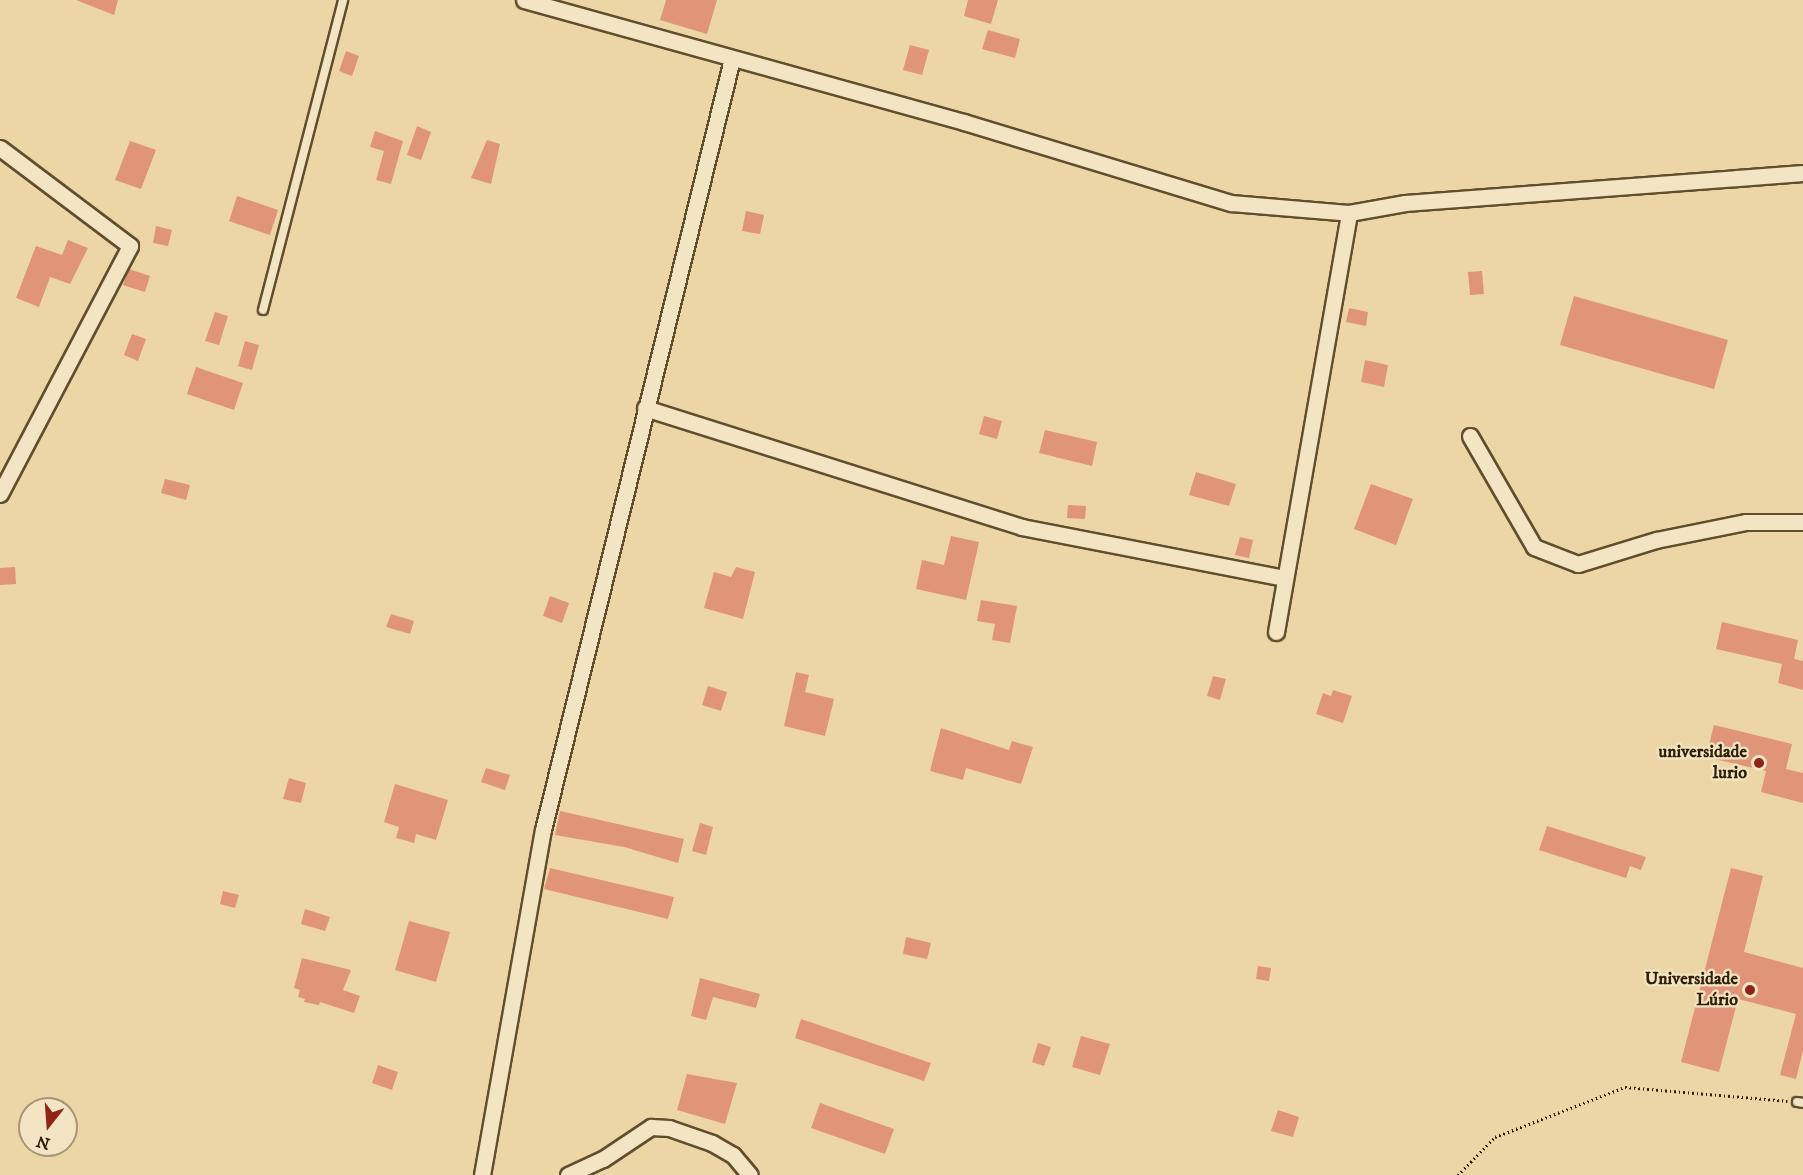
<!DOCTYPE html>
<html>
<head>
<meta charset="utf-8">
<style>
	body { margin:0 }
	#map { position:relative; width:1803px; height:1175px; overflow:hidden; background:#ecd6a5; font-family:"IM FELL DW Pica",serif }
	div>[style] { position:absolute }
	.building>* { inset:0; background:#e09579 }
	.path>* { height:3px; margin-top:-1.5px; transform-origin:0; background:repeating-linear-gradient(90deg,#322005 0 1.5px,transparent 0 4.5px) }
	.roads { filter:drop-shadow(2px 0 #604e2d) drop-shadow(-2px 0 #604e2d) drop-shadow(0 2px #604e2d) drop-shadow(0 -2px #604e2d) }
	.service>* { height:8px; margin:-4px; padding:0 4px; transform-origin:4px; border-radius:4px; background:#f3e4c4 }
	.minor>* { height:15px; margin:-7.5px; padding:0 7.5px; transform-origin:7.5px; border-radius:7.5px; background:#f3e4c4 }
	.dots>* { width:16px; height:16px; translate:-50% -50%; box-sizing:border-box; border:3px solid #f3e4c4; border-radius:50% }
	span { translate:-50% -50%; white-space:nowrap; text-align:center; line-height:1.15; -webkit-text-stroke:4.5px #f3e4c4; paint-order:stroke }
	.poi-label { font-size:18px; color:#322005; font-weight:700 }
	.right { translate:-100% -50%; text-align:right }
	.north { position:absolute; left:18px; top:1097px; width:60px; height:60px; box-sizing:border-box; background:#f3e4c4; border:2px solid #a69678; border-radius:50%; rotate:197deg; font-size:16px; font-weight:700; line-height:24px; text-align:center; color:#322005 }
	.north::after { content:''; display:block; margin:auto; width:21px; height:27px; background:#8f2418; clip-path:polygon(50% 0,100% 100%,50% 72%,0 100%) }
</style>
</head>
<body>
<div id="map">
	<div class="building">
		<div style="clip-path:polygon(76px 0,118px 0,114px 15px)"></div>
		<div style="clip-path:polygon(666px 0,717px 0,707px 34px,660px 20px)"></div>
		<div style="clip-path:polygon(968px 0,998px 0,991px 24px,964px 16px)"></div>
		<div style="clip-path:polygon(988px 30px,1020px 39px,1015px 58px,982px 49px)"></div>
		<div style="clip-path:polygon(910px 45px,929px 50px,922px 75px,903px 70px)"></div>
		<div style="clip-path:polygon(346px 51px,359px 56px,352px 76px,339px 71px)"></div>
		<div style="clip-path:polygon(417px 126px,431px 132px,421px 160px,407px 155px)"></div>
		<div style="clip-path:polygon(375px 131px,403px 141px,391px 184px,376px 180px,384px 151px,370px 147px)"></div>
		<div style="clip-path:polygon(487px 140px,500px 144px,491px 184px,471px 178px)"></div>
		<div style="clip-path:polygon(130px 141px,156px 150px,141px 189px,115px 180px)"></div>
		<div style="clip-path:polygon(237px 196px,278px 210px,270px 235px,229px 221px)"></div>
		<div style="clip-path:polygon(746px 211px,764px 215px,760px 234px,742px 231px)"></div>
		<div style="clip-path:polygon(156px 226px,172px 230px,168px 246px,153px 243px)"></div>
		<div style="clip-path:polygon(68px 240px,88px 248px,70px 284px,50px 277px,39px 307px,16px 298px,36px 246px,62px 255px)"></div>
		<div style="clip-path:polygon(129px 269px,150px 276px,145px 292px,123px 285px)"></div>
		<div style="clip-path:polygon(1482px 271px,1484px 294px,1470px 295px,1468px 272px)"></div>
		<div style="clip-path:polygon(1574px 296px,1728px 340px,1714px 389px,1560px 345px)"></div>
		<div style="clip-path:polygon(1349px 308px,1368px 312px,1366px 326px,1346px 322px)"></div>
		<div style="clip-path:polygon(215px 312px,228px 316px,219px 345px,205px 341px)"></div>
		<div style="clip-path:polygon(132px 334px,146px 339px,138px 361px,124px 355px)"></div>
		<div style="clip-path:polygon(245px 341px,259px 345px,252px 370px,238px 366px)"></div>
		<div style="clip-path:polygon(1365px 360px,1388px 365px,1384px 387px,1361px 382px)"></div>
		<div style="clip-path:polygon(196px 367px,243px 383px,234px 410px,187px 394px)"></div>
		<div style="clip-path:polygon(984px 416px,1002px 421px,997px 439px,979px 434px)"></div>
		<div style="clip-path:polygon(1045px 430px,1097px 442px,1092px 466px,1039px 453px)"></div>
		<div style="clip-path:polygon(1196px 472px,1236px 484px,1229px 506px,1189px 495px)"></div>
		<div style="clip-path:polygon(165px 479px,190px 485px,186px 500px,161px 493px)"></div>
		<div style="clip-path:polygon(1371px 484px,1413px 499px,1396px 545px,1354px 529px)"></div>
		<div style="clip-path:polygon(1068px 505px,1086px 506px,1085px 519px,1067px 518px)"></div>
		<div style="clip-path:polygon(951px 536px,979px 542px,966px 600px,916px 589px,922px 560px,944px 565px)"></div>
		<div style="clip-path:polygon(1240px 537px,1253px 540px,1249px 558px,1235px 555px)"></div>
		<div style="clip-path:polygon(15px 567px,16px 584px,0 585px,0 568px)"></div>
		<div style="clip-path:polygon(736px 567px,755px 572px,743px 619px,704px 608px,714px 572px,731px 577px)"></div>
		<div style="clip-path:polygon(550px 596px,569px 603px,562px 623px,543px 616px)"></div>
		<div style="clip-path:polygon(981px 600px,1017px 606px,1010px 643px,992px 640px,995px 624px,977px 621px)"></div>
		<div style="clip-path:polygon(391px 614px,414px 621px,410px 634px,386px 627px)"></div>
		<div style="clip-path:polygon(1722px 622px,1798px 640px,1794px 659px,1803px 661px,1803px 690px,1778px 683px,1782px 664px,1716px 649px)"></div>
		<div style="clip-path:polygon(796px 672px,809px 675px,805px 692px,834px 699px,825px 736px,784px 726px)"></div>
		<div style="clip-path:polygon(1213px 676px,1226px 679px,1220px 700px,1207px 696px)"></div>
		<div style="clip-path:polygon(708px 686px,727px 692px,721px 711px,702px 705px)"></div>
		<div style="clip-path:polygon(1333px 690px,1352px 696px,1343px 723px,1316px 714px,1323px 693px,1331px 696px)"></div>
		<div style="clip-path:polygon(1714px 725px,1792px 744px,1786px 769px,1803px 773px,1803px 803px,1761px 792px,1766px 771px,1706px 757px)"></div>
		<div style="clip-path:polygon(941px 728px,1009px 750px,1012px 741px,1033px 747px,1021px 784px,966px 768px,963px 780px,930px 771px)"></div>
		<div style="clip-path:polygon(486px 768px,510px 775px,505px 790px,481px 782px)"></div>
		<div style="clip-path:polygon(289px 778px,306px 783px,301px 803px,283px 799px)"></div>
		<div style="clip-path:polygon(395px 784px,448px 800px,436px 840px,416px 834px,414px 843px,396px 838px,399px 827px,384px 822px)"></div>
		<div style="clip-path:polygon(560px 811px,684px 839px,678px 863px,624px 847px,555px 835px)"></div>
		<div style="clip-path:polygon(700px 823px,713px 827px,706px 855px,692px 851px)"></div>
		<div style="clip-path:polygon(1547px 826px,1646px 857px,1641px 870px,1630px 866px,1626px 878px,1539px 850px)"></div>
		<div style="clip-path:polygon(550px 868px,674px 897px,668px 919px,544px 889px)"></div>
		<div style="clip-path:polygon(1731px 868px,1763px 876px,1744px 952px,1803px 968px,1803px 1051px,1796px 1079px,1780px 1075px,1796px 1014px,1738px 999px,1719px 1072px,1681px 1062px)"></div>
		<div style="clip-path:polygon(223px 891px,239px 895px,235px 908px,220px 904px)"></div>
		<div style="clip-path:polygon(305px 909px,330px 917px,325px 931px,301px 924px)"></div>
		<div style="clip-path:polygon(409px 921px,450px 932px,436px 982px,395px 970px)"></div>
		<div style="clip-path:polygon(906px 937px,931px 943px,927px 959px,903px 954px)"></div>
		<div style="clip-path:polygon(302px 958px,351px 970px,343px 990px,360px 996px,354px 1013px,320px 1002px,319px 1005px,304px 1002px,305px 999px,298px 997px,300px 990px,294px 988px)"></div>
		<div style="clip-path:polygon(1258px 966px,1271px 968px,1269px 981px,1256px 979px)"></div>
		<div style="clip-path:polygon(700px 978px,760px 994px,756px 1008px,713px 997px,706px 1020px,691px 1016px)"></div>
		<div style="clip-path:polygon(801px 1019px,931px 1063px,924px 1081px,795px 1038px)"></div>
		<div style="clip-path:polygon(1081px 1036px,1110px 1044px,1100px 1075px,1072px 1067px)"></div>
		<div style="clip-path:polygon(1038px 1043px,1051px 1047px,1044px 1066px,1032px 1062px)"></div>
		<div style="clip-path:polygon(378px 1065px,398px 1072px,392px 1090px,372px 1083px)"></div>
		<div style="clip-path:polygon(687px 1074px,737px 1083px,725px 1124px,677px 1110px)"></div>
		<div style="clip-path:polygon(820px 1103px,894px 1129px,885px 1154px,811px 1128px)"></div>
		<div style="clip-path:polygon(1278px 1110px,1299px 1117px,1293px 1137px,1271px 1131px)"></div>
	</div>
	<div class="path">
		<div style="left:1458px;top:1175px;width:53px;rotate:-45.8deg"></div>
		<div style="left:1495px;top:1137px;width:139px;rotate:-21deg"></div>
		<div style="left:1625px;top:1087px;width:163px;rotate:4.9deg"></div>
	</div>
	<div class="roads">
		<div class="service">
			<div style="left:263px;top:310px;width:320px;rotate:-75.5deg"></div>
			<div style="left:1797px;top:1102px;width:6px;rotate:9deg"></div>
		</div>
		<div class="minor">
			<div style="left:524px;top:0;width:457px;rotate:15.5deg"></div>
			<div style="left:964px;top:122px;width:279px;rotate:16.9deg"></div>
			<div style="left:1231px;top:203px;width:118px;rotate:4.8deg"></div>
			<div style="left:1349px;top:213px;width:57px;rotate:-10.1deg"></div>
			<div style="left:1405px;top:203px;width:399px;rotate:-4.3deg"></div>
			<div style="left:0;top:148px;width:163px;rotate:37deg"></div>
			<div style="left:130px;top:246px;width:280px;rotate:117.7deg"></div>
			<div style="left:645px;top:408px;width:395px;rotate:17.5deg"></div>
			<div style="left:1022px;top:527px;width:267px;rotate:11deg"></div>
			<div style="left:1470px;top:436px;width:128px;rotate:60deg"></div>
			<div style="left:1534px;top:547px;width:47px;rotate:21.1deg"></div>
			<div style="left:1578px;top:564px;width:82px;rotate:-17.1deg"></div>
			<div style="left:1656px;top:540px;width:92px;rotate:-11.3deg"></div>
			<div style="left:1746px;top:522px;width:57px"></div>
			<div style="left:1276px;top:632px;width:425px;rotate:-80.1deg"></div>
			<div style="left:482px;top:1175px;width:350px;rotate:-80deg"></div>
			<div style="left:543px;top:830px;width:794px;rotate:-76.23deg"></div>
			<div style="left:568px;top:1175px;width:38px;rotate:-25deg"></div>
			<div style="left:603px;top:1159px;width:58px;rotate:-33.7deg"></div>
			<div style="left:651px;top:1127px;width:18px;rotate:3deg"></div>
			<div style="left:669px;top:1128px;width:46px;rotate:19.2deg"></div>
			<div style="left:712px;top:1143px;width:24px;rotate:30deg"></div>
			<div style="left:733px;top:1155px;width:26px;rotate:50deg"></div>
		</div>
	</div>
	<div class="dots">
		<div style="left:1759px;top:763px;background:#8f2418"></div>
		<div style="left:1750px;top:990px;background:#8f2418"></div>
	</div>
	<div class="poi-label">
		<span class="right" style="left:1747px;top:763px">universidade<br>lurio</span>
		<span class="right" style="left:1738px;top:990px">Universidade<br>Lúrio</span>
	</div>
	<div class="north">N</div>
</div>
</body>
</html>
